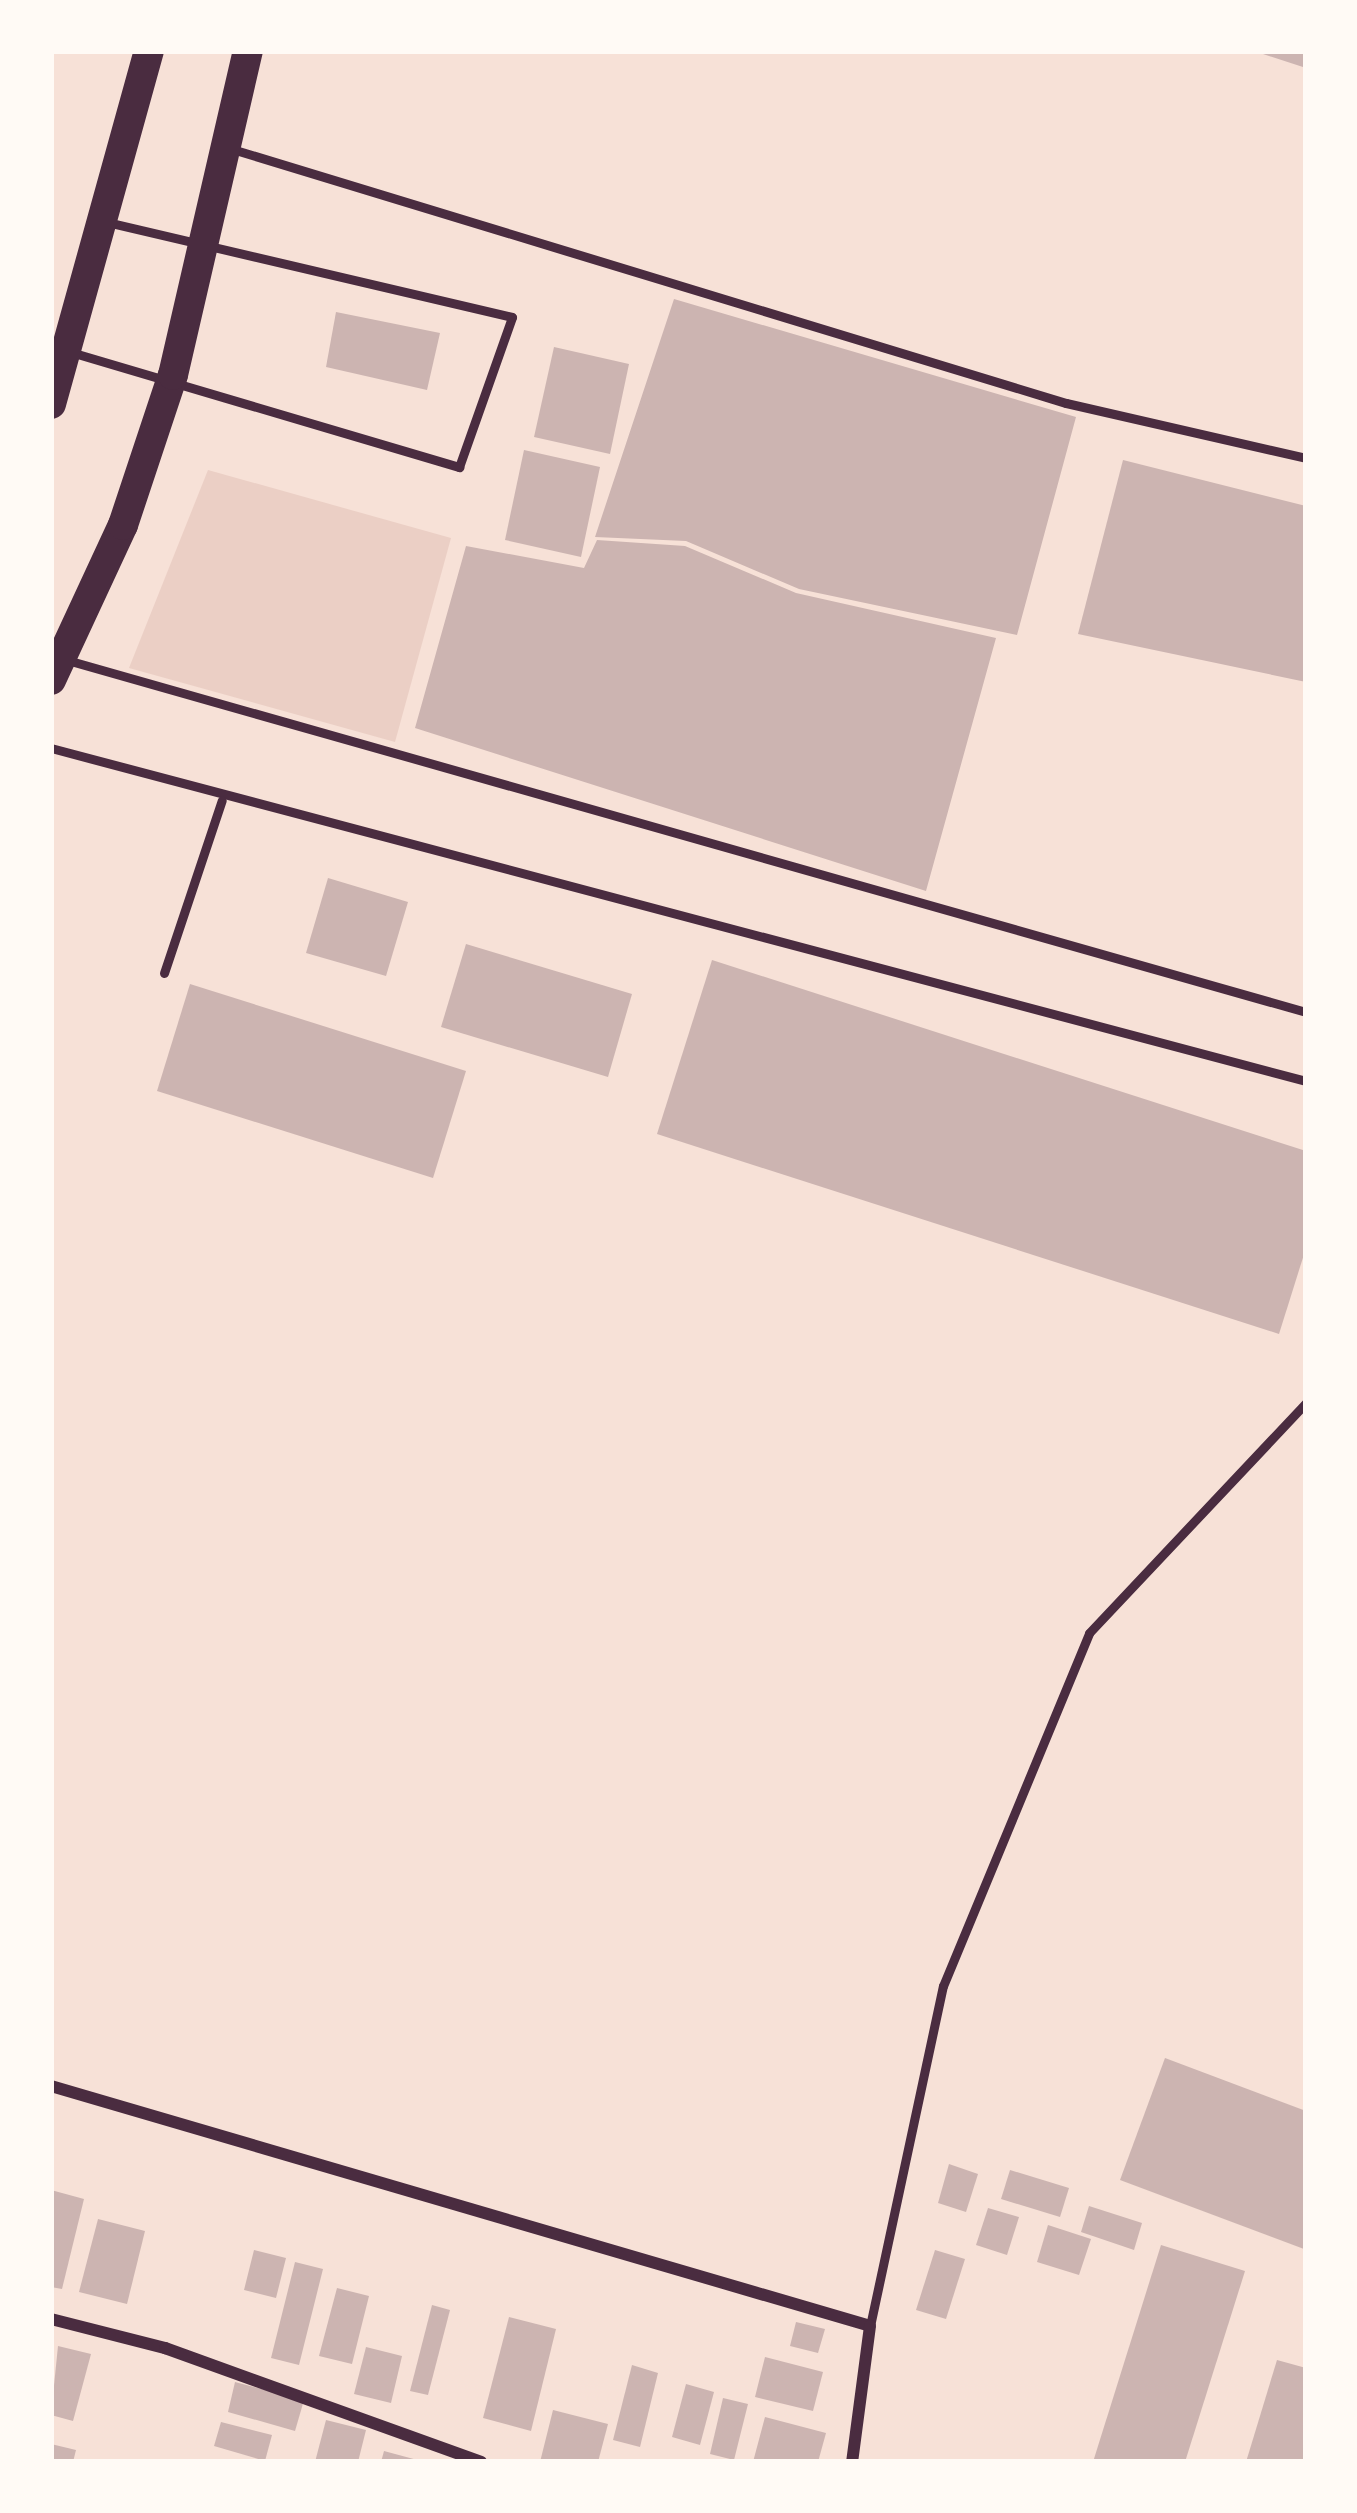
<!DOCTYPE html>
<html>
<head>
<meta charset="utf-8">
<style>
	body { margin:0 }
	#map { position:relative; width:1357px; height:2513px; overflow:hidden; background:#f7e1d7; font-family:Quicksand,sans-serif }
	div>[style] { position:absolute }
	.green>* { inset:0; background:#ebcfc5 }
	.building>* { inset:0; background:#ccb4b1 }
	.service>* { height:9px; margin:-4.5px; padding:0 4.5px; transform-origin:4.5px; border-radius:4.5px; background:#4a2c40 }
	.minor>* { height:12px; margin:-6px; padding:0 6px; transform-origin:6px; border-radius:6px; background:#4a2c40 }
	.primary>* { height:30px; margin:-15px; padding:0 15px; transform-origin:15px; border-radius:15px; background:#4a2c40 }
	span { translate:-50% -50%; white-space:nowrap; text-align:center; line-height:1.15; -webkit-text-stroke:9px #fffaf5; paint-order:stroke }
	.frame { position:absolute; inset:0; border:54px solid #fffaf5; pointer-events:none }
</style>
</head>
<body>
<div id="map">
	<div class="green">
		<div style="clip-path:polygon(208px 470px,451px 538px,395px 742px,129px 668px)"></div>
	</div>
	<div class="building">
		<div style="clip-path:polygon(1257px 51px,1306px 51px,1306px 68px,1257px 52px)"></div>
		<div style="clip-path:polygon(674px 299px,1076px 417px,1017px 635px,799px 589px,686px 541px,595px 537px)"></div>
		<div style="clip-path:polygon(336px 312px,440px 333px,427px 390px,326px 367px)"></div>
		<div style="clip-path:polygon(554px 347px,629px 364px,610px 454px,534px 437px)"></div>
		<div style="clip-path:polygon(524px 450px,600px 467px,581px 557px,505px 540px)"></div>
		<div style="clip-path:polygon(1123px 460px,1306px 506px,1306px 682px,1078px 634px)"></div>
		<div style="clip-path:polygon(597px 540px,685px 546px,796px 593px,996px 638px,926px 891px,415px 728px,466px 546px,584px 568px)"></div>
		<div style="clip-path:polygon(328px 878px,408px 902px,386px 976px,306px 953px)"></div>
		<div style="clip-path:polygon(466px 944px,632px 994px,608px 1077px,441px 1027px)"></div>
		<div style="clip-path:polygon(712px 960px,1306px 1151px,1306px 1248px,1279px 1334px,657px 1134px)"></div>
		<div style="clip-path:polygon(190px 984px,466px 1071px,433px 1178px,157px 1091px)"></div>
		<div style="clip-path:polygon(1165px 2058px,1306px 2111px,1304px 2249px,1120px 2180px)"></div>
		<div style="clip-path:polygon(949px 2164px,978px 2174px,966px 2212px,938px 2203px)"></div>
		<div style="clip-path:polygon(1010px 2170px,1069px 2188px,1060px 2217px,1001px 2199px)"></div>
		<div style="clip-path:polygon(51px 2190px,84px 2199px,62px 2289px,51px 2287px)"></div>
		<div style="clip-path:polygon(1089px 2206px,1142px 2223px,1134px 2250px,1081px 2232px)"></div>
		<div style="clip-path:polygon(988px 2208px,1019px 2217px,1007px 2255px,976px 2245px)"></div>
		<div style="clip-path:polygon(98px 2219px,145px 2231px,127px 2304px,79px 2292px)"></div>
		<div style="clip-path:polygon(1048px 2225px,1091px 2239px,1079px 2275px,1037px 2262px)"></div>
		<div style="clip-path:polygon(1161px 2245px,1245px 2271px,1185px 2462px,1093px 2462px)"></div>
		<div style="clip-path:polygon(254px 2250px,286px 2258px,276px 2298px,244px 2290px)"></div>
		<div style="clip-path:polygon(935px 2250px,965px 2259px,946px 2319px,916px 2310px)"></div>
		<div style="clip-path:polygon(295px 2262px,323px 2269px,299px 2365px,271px 2358px)"></div>
		<div style="clip-path:polygon(337px 2288px,369px 2296px,352px 2364px,319px 2356px)"></div>
		<div style="clip-path:polygon(432px 2305px,450px 2310px,428px 2395px,410px 2391px)"></div>
		<div style="clip-path:polygon(509px 2317px,556px 2329px,531px 2431px,483px 2418px)"></div>
		<div style="clip-path:polygon(796px 2322px,825px 2329px,818px 2353px,790px 2346px)"></div>
		<div style="clip-path:polygon(58px 2346px,91px 2354px,73px 2421px,51px 2415px)"></div>
		<div style="clip-path:polygon(366px 2347px,402px 2356px,391px 2403px,354px 2394px)"></div>
		<div style="clip-path:polygon(765px 2357px,823px 2372px,813px 2411px,755px 2397px)"></div>
		<div style="clip-path:polygon(1277px 2360px,1306px 2368px,1306px 2462px,1246px 2462px)"></div>
		<div style="clip-path:polygon(632px 2365px,658px 2373px,640px 2447px,613px 2440px)"></div>
		<div style="clip-path:polygon(235px 2382px,304px 2400px,295px 2431px,228px 2412px)"></div>
		<div style="clip-path:polygon(686px 2384px,714px 2392px,700px 2445px,672px 2437px)"></div>
		<div style="clip-path:polygon(723px 2398px,748px 2404px,734px 2460px,710px 2454px)"></div>
		<div style="clip-path:polygon(553px 2410px,608px 2424px,598px 2462px,540px 2462px)"></div>
		<div style="clip-path:polygon(765px 2417px,826px 2433px,818px 2462px,753px 2462px)"></div>
		<div style="clip-path:polygon(326px 2420px,366px 2430px,358px 2462px,315px 2462px)"></div>
		<div style="clip-path:polygon(221px 2422px,272px 2435px,265px 2461px,214px 2446px)"></div>
		<div style="clip-path:polygon(51px 2444px,76px 2450px,73px 2462px,51px 2462px)"></div>
		<div style="clip-path:polygon(384px 2451px,421px 2461px,420px 2462px,381px 2462px)"></div>
	</div>
	<div class="service">
		<div style="left:232px;top:149px;width:872px;rotate:16.94deg"></div>
		<div style="left:1066px;top:403px;width:246px;rotate:12.9deg"></div>
		<div style="left:74px;top:353px;width:402px;rotate:16.5deg"></div>
		<div style="left:459px;top:467px;width:159px;rotate:-70.5deg"></div>
		<div style="left:512px;top:317px;width:419px;rotate:-166.8deg"></div>
		<div style="left:67px;top:660px;width:1288px;rotate:15.86deg"></div>
		<div style="left:51px;top:748px;width:1298px;rotate:14.86deg"></div>
		<div style="left:164px;top:973px;width:182px;rotate:-71.5deg"></div>
		<div style="left:870px;top:2326px;width:348px;rotate:-77.9deg"></div>
		<div style="left:943px;top:1986px;width:382px;rotate:-67.5deg"></div>
		<div style="left:1089px;top:1633px;width:316px;rotate:-46.7deg"></div>
	</div>
	<div class="minor">
		<div style="left:51px;top:2086px;width:853px;rotate:16.33deg"></div>
		<div style="left:870px;top:2326px;width:137px;rotate:97.5deg"></div>
		<div style="left:51px;top:2319px;width:118px;rotate:14.3deg"></div>
		<div style="left:165px;top:2348px;width:336px;rotate:19.8deg"></div>
	</div>
	<div class="primary">
		<div style="left:51px;top:404px;width:366px;rotate:-74.5deg"></div>
		<div style="left:51px;top:680px;width:171px;rotate:-65.1deg"></div>
		<div style="left:123px;top:525px;width:158px;rotate:-71.6deg"></div>
		<div style="left:173px;top:375px;width:333px;rotate:-77deg"></div>
	</div>
	<div class="frame"></div>
</div>
</body>
</html>
